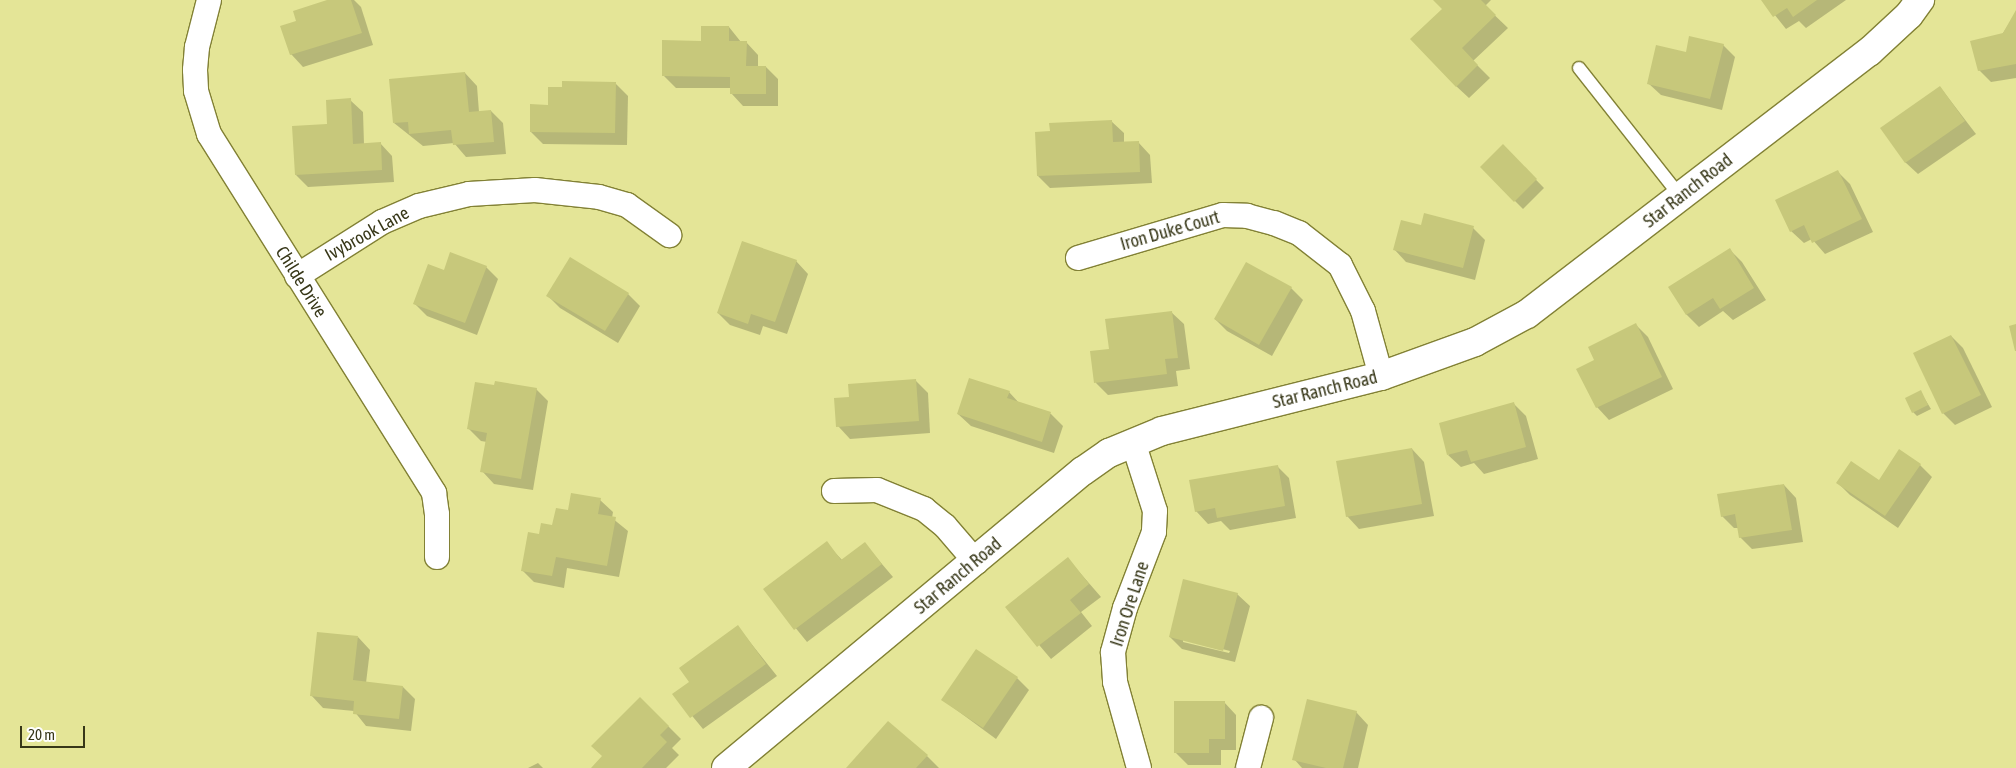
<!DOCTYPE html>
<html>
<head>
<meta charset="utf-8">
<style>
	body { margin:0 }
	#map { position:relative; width:2016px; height:768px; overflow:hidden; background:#e4e597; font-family:"Asap Condensed",sans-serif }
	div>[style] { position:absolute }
	.shadow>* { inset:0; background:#0003 }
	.building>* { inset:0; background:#c7c87b }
	.roads { filter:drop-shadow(1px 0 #828135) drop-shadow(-1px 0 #828135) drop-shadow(0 1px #828135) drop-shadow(0 -1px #828135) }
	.lane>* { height:12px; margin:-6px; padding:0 6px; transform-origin:6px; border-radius:6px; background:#fff }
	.street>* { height:24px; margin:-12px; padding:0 12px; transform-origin:12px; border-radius:12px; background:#fff }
	.secondary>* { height:28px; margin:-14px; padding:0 14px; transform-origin:14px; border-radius:14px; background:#fff }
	span { translate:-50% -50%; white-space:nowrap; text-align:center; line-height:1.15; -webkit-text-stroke:5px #fff; paint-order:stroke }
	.street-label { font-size:18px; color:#373718 }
	.scale { position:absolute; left:20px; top:726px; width:65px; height:22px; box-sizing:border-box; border:2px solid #373718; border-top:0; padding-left:6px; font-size:15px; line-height:18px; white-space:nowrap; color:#373718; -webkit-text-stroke:4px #fff; paint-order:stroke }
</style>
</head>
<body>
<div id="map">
	<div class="shadow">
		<div style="clip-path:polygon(332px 0,354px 0,361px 7px,373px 45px,303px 67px,291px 54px,297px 22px)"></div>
		<div style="clip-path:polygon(1435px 0,1491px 0,1485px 6px,1508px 28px,1473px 61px,1490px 78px,1469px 98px,1456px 86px,1444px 9px)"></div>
		<div style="clip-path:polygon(1763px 0,1846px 0,1806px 28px,1799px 21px,1786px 29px)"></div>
		<div style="clip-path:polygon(2016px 13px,2016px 78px,1991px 82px,1979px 70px)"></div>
		<div style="clip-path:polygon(729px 27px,741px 42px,746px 42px,758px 55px,758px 67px,766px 67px,778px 79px,778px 106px,743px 106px,731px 93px,731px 88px,676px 88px,664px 76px,703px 42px)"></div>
		<div style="clip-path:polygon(1723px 45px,1735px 57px,1722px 110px,1661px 95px,1648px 83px,1686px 53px)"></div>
		<div style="clip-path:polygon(465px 73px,477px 86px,479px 112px,491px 111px,503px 123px,506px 154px,466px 157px,454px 143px,423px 146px,394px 123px)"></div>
		<div style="clip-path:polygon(616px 84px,628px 96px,627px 145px,543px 144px,531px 132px,549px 106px)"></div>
		<div style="clip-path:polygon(1940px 87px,1976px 134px,1918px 174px,1905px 162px)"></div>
		<div style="clip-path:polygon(350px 100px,363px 112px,364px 144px,380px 143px,392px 156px,394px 182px,308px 187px,296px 175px,328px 125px)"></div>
		<div style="clip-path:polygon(1111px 121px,1124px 133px,1124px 143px,1138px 142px,1150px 155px,1152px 183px,1050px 188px,1038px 176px,1051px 132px)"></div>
		<div style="clip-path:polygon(1503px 146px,1544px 188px,1523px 209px,1481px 167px)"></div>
		<div style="clip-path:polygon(1838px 172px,1850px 184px,1873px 232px,1825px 254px,1812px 239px,1804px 243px,1791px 231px)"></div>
		<div style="clip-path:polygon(1422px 227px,1473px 228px,1485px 240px,1475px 280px,1406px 262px,1394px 249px)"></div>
		<div style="clip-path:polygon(1730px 250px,1742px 262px,1766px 300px,1733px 320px,1723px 311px,1699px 327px,1686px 314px)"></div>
		<div style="clip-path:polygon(796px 261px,808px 274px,787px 334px,763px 326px,760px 335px,730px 325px,718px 313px)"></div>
		<div style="clip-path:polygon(486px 267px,498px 279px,477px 335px,427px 316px,415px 304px)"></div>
		<div style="clip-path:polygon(1291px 288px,1303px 300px,1272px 356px,1227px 331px,1215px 319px)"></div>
		<div style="clip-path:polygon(628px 294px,640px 306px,618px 343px,560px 308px,548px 296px)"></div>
		<div style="clip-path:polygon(1171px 312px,1184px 324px,1190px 369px,1176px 371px,1178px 386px,1108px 395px,1096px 383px,1092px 353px,1111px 350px)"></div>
		<div style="clip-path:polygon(1636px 325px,1648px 337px,1673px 389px,1609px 420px,1597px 407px,1596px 361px)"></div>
		<div style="clip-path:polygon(1951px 336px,1963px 348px,1992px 407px,1955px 425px,1943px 413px)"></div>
		<div style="clip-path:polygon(915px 380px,928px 393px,930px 433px,850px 439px,838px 426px,851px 398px)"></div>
		<div style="clip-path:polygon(536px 389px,548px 401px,533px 490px,494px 484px,482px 471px,487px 442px,481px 441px,469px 429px)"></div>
		<div style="clip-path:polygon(1920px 391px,1931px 409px,1917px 416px,1913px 412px)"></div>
		<div style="clip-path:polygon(1009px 392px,1020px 404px,1051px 414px,1063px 426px,1054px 453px,971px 426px,958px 414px)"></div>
		<div style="clip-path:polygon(1514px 404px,1526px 416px,1538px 459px,1484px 474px,1474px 463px,1461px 467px,1448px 455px)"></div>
		<div style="clip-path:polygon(1412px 449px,1424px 462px,1434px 516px,1359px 529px,1347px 516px)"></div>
		<div style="clip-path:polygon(1920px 465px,1932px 477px,1898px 528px,1850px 495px,1838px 483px,1879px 481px)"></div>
		<div style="clip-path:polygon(1277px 466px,1289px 478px,1296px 518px,1230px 530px,1221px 521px,1208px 524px,1196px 511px)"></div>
		<div style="clip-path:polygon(1784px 485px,1796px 498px,1803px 542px,1752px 549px,1740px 537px,1738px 528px,1734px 528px,1722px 516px)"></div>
		<div style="clip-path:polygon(600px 500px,613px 512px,612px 518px,628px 531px,619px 577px,567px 568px,564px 588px,534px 582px,522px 570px,540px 536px)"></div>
		<div style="clip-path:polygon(826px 543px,843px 561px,865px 544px,893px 577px,807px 642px,764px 589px)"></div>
		<div style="clip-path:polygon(1068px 559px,1101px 597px,1081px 612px,1092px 626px,1051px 659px,1007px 607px)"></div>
		<div style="clip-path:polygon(evenodd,1237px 594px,1250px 606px,1235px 662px,1182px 649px,1170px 637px,1237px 594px,1183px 639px,1230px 651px,1229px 653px,1183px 642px,1183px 639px)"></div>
		<div style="clip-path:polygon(738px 627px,777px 676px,703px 729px,674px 694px,691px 682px)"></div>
		<div style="clip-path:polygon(358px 637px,370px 650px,366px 683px,403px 687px,415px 699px,411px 731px,366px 726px,354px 711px,323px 708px,311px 695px)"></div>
		<div style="clip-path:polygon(1017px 678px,1029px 690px,996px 739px,943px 700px)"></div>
		<div style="clip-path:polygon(640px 698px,681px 739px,672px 748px,679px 755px,666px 768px,592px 768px,604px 756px)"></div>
		<div style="clip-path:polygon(1224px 702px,1236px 715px,1236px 750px,1221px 750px,1221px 765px,1188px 765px,1175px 752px)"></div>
		<div style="clip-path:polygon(1356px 712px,1368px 725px,1358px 768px,1302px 768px,1294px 759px)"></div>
		<div style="clip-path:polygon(927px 756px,939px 768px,848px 768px)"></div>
		<div style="clip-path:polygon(538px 763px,543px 768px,528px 768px)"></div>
	</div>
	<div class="building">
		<div style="clip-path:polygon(327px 0,351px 0,362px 33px,290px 55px,280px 26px,296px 21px,293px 11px)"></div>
		<div style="clip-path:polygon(1433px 0,1481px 0,1496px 15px,1462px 48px,1478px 65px,1456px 87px,1410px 39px,1442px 9px)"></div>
		<div style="clip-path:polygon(1761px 0,1817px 0,1793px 17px,1787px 8px,1773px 17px)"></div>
		<div style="clip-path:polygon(2016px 10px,2016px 64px,1978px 71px,1970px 41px,2003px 33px)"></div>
		<div style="clip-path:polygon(701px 26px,729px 26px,729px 41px,747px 41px,746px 66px,766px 66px,766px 94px,730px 94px,730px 77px,662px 76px,662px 40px,701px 41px)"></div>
		<div style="clip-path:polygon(1689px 36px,1724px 44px,1710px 99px,1647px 84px,1656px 45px,1686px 52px)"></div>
		<div style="clip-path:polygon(465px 72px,469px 112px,491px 110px,494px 142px,453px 145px,451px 130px,409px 134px,408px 122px,393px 123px,389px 79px)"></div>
		<div style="clip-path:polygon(562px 81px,616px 82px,615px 133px,530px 132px,530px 104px,548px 105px,548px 87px,562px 87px)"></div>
		<div style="clip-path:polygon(1940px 86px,1965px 121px,1905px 163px,1880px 128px)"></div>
		<div style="clip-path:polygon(351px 98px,353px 144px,381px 142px,382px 170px,295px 175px,292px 126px,327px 124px,326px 100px)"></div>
		<div style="clip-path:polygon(1112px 120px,1113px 142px,1139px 141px,1140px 172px,1037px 176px,1035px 132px,1050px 131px,1049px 123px)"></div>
		<div style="clip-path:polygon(1503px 144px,1537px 179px,1514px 202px,1480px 167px)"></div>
		<div style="clip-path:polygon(1838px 170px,1862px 219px,1812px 243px,1804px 225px,1790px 232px,1775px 200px)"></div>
		<div style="clip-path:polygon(1424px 213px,1474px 226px,1463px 268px,1393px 250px,1401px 220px,1421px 225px)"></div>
		<div style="clip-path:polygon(742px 241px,797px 260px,775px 322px,751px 314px,748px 324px,717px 313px)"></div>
		<div style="clip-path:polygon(1730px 248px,1754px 288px,1720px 309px,1713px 298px,1686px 315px,1668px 287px)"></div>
		<div style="clip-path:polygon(450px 252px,487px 266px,465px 323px,413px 304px,428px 264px,444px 270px)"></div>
		<div style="clip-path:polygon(570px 257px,629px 293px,605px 331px,546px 296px)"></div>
		<div style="clip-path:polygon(1246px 262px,1292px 287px,1259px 345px,1214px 319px)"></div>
		<div style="clip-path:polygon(1172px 311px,1178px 358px,1165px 359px,1167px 374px,1094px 383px,1090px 351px,1109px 349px,1105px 319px)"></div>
		<div style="clip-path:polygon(1636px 323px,1662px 377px,1596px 408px,1576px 369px,1594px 360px,1588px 347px)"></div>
		<div style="clip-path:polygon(2016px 324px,2016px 351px,2015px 351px,2009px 326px)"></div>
		<div style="clip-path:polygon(1951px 335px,1981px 395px,1942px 414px,1913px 353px)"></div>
		<div style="clip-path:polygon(969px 378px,1010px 391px,1007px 398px,1051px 412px,1042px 442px,957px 414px)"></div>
		<div style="clip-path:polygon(916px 379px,919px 421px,836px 427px,834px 398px,849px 397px,848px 384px)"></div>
		<div style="clip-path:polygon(495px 381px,537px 388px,521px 479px,480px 472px,487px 433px,467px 429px,475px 382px,494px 385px)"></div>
		<div style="clip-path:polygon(1921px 390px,1928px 405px,1912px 413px,1905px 398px)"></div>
		<div style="clip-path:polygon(1514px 402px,1526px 447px,1471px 462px,1467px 450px,1447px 455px,1439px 423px)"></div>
		<div style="clip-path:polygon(1412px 448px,1422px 504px,1346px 517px,1336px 461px)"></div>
		<div style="clip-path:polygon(1899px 449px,1921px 464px,1885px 516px,1836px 483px,1851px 461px,1879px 480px)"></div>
		<div style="clip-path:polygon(1278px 465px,1285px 506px,1217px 518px,1215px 508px,1195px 512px,1189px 480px)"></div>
		<div style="clip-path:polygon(1784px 484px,1792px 530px,1739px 538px,1735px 514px,1721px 517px,1717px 494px)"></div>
		<div style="clip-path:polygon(571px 493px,601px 498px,598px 514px,616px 517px,607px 566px,556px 557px,552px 576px,521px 571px,528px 532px,539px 534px,541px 523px,552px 525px,556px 508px,568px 510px)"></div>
		<div style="clip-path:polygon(827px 541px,841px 560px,865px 542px,882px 564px,794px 630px,763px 589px)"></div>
		<div style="clip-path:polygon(1068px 557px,1089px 584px,1070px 600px,1081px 613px,1037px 647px,1005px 607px)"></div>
		<div style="clip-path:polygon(1183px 579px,1238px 593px,1223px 651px,1169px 637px)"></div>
		<div style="clip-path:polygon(738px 625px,766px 664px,690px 718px,672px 694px,689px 682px,679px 668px)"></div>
		<div style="clip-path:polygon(317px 632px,358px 636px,353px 680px,403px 686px,399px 719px,353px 714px,354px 701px,310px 696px)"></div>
		<div style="clip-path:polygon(976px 649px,1018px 677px,983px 728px,941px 700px)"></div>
		<div style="clip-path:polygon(640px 697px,669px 726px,660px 735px,667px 742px,642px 768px,591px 768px,602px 756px,591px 746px)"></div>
		<div style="clip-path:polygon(1307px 699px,1357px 711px,1343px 768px,1326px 768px,1292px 760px)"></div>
		<div style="clip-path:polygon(1174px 701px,1225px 701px,1225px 739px,1209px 739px,1209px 753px,1174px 753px)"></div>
		<div style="clip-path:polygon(888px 721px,928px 755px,916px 768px,846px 768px)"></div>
	</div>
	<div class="roads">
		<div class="lane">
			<div style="left:1579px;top:68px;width:164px;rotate:51.7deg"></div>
		</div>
		<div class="street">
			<div style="left:209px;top:0;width:49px;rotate:104.3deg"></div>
			<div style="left:197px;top:47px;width:23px;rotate:95deg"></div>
			<div style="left:195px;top:70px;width:21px;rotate:87deg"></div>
			<div style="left:196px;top:91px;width:45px;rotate:73.2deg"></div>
			<div style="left:209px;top:134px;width:424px;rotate:57.9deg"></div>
			<div style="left:434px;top:493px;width:21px;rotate:82deg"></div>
			<div style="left:437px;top:514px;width:43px;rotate:90deg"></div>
			<div style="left:1078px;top:258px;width:151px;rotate:-16.5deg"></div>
			<div style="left:1223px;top:215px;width:24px;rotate:2deg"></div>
			<div style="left:1247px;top:216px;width:28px;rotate:15deg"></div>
			<div style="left:1274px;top:223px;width:27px;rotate:22deg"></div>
			<div style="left:1299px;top:233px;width:52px;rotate:38deg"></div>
			<div style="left:1340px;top:265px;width:51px;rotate:63.4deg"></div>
			<div style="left:1363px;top:311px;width:67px;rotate:74.5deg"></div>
			<div style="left:297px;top:276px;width:101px;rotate:-32.4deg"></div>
			<div style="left:382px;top:222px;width:40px;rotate:-23.4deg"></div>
			<div style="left:419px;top:206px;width:51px;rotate:-13.5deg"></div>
			<div style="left:469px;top:194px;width:66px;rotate:-3.5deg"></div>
			<div style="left:535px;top:190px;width:64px;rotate:6.2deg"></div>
			<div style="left:599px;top:197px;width:29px;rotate:16deg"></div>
			<div style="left:627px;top:205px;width:52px;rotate:35.5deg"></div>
			<div style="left:1133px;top:442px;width:72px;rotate:72.3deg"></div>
			<div style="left:1155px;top:511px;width:21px;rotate:93deg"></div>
			<div style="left:1154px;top:532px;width:81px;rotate:110.9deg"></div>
			<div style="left:1125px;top:608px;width:46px;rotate:105.3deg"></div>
			<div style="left:1113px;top:652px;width:30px;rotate:86deg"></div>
			<div style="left:1115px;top:682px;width:89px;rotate:74.4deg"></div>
			<div style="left:834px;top:491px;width:43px;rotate:-1.3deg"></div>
			<div style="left:877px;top:490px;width:51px;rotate:22deg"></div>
			<div style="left:924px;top:509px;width:27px;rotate:39deg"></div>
			<div style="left:945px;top:526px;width:48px;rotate:49.3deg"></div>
			<div style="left:1248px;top:768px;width:52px;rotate:-75.4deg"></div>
		</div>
		<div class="secondary">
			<div style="left:726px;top:768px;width:464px;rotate:-39.8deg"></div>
			<div style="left:1083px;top:471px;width:32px;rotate:-35deg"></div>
			<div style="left:1109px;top:453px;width:57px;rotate:-22.5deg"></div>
			<div style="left:1162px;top:431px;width:226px;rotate:-14.1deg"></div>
			<div style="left:1381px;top:376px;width:100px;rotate:-19.9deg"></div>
			<div style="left:1475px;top:342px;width:59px;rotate:-28.3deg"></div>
			<div style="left:1527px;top:314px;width:431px;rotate:-37.5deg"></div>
			<div style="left:1869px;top:52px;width:54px;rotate:-42.8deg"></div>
			<div style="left:1909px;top:15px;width:19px;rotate:-54deg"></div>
		</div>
	</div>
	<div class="street-label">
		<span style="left:1688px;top:191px;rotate:-38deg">Star Ranch Road</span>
		<span style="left:1170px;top:231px;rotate:-16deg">Iron Duke Court</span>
		<span style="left:367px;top:234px;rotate:-29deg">Ivybrook Lane</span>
		<span style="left:301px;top:282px;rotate:58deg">Childe Drive</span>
		<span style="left:1325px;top:390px;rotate:-14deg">Star Ranch Road</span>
		<span style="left:958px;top:576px;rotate:-40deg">Star Ranch Road</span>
		<span style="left:1130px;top:604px;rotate:-72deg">Iron Ore Lane</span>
	</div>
	<div class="scale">20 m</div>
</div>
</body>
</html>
